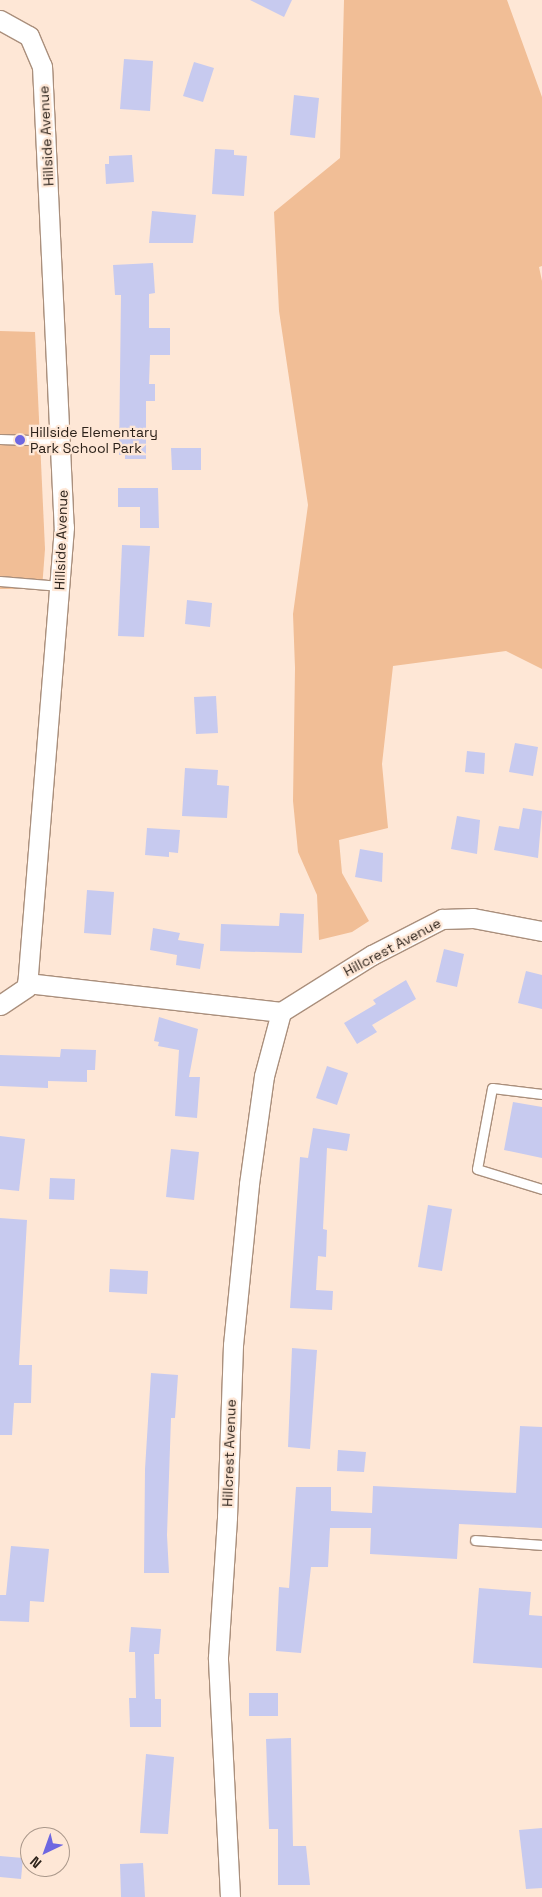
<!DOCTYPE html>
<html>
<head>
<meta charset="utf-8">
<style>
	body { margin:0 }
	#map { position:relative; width:542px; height:1897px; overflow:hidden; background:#fee7d6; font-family:"Space Grotesk",sans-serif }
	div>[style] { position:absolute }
	.green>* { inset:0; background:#f1be96 }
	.building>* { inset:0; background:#c7caef }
	.roads { filter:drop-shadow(1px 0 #aa8f7c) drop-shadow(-1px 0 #aa8f7c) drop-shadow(0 1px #aa8f7c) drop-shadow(0 -1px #aa8f7c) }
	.service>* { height:9px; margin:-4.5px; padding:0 4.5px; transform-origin:4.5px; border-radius:4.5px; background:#fff }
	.minor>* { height:19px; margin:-9.5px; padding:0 9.5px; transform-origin:9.5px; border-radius:9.5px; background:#fff }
	.dots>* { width:14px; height:14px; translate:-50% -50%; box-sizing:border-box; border:2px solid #fee7d6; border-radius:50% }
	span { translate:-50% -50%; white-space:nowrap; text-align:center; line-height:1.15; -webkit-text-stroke:4.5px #fee7d6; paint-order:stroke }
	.street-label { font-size:14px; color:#2c221a }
	.poi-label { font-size:14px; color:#2c221a }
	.left { translate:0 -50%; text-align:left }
	.north { position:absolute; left:20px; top:1827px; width:50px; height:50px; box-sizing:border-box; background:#fee7d6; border:1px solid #aa988b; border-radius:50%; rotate:222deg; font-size:14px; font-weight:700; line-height:20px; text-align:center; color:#2c221a }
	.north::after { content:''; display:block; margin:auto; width:18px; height:22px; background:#6e67e1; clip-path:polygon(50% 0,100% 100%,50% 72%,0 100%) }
</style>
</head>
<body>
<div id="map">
	<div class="green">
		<div style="clip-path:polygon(344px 0,507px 0,542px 97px,542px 266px,539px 267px,542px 281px,542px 669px,506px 651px,393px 666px,382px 764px,388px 828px,339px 840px,342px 873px,369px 921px,352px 932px,319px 940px,317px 895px,298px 852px,293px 801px,295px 668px,293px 614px,308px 505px,279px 311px,274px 212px,340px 158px)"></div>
		<div style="clip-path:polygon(0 331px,35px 332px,45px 549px,42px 589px,0 589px)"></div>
	</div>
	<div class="building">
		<div style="clip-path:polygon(250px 0,292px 0,284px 17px)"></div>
		<div style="clip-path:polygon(124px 59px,153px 61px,150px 111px,120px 109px)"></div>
		<div style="clip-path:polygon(194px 62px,214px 68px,203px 102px,183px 96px)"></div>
		<div style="clip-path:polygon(294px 95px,319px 98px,315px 138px,290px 135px)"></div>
		<div style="clip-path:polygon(215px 149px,234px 150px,234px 155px,247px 156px,244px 196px,212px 194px)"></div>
		<div style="clip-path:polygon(132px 155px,134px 182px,106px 184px,105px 164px,109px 164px,109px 156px)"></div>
		<div style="clip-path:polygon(152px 211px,196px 215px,193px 243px,149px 243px)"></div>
		<div style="clip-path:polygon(153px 263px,155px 293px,149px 294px,149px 328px,170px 328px,170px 355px,150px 355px,149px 384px,155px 384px,155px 401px,146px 401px,146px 459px,125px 459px,125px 454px,119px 455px,121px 295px,115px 295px,113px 265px)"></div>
		<div style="clip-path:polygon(171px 448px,201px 448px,201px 470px,172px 470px)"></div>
		<div style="clip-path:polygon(118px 488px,158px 488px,159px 528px,140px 528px,140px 507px,118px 507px)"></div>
		<div style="clip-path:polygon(122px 545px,150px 546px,144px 637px,118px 636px)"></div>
		<div style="clip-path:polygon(187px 600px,212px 603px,210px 627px,185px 624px)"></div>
		<div style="clip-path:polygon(216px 696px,218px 733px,196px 734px,194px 697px)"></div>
		<div style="clip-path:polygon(515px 743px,538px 747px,533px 776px,509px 772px)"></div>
		<div style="clip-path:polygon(467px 751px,485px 753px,484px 774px,465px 772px)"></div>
		<div style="clip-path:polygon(185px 768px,218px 770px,217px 785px,229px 786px,227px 818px,182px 816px)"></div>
		<div style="clip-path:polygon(523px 808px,542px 811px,538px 858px,494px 850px,499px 826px,519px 829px)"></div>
		<div style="clip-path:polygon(457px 816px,480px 820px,477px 854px,451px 849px)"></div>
		<div style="clip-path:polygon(147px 828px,180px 830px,178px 853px,169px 852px,169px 857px,145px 855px)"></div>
		<div style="clip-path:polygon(360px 849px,383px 853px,382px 882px,355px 877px)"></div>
		<div style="clip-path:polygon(87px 890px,114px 892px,111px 935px,84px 933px)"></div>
		<div style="clip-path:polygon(280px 913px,304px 914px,302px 953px,220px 951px,221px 924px,279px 926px)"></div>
		<div style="clip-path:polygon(153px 928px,180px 933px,178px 940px,204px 944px,200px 969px,176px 965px,177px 955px,150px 950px)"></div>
		<div style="clip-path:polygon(444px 949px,464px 954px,457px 987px,436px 982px)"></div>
		<div style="clip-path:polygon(526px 971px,542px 975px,542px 1009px,518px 1003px)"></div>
		<div style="clip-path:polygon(406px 980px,416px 999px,372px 1025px,377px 1032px,357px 1044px,344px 1023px,376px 1004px,373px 1000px)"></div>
		<div style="clip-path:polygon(159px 1017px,198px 1029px,189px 1077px,200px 1077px,197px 1118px,175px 1116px,179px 1050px,158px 1046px,159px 1042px,154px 1041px)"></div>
		<div style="clip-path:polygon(61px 1049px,96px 1050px,95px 1070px,87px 1070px,87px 1082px,48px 1081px,48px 1088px,0 1086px,0 1055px,60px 1057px)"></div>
		<div style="clip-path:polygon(327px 1066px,348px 1073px,337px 1105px,316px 1098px)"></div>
		<div style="clip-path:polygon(513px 1102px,542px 1107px,542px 1158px,504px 1150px)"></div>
		<div style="clip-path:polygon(313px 1128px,350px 1134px,347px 1151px,327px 1148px,323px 1229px,327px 1230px,326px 1257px,318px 1256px,316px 1290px,333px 1291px,332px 1310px,290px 1308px,300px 1157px,308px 1158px)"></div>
		<div style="clip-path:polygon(0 1136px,25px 1139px,19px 1191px,0 1189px)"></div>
		<div style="clip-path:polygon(171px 1149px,199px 1152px,194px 1200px,166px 1197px)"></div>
		<div style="clip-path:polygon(50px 1178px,75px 1179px,74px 1200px,49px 1199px)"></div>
		<div style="clip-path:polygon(428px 1205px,452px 1209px,442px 1271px,418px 1267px)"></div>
		<div style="clip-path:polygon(0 1218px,27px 1220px,19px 1365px,32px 1365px,31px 1403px,14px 1403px,12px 1435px,0 1435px)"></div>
		<div style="clip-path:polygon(110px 1269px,148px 1271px,147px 1294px,109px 1292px)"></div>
		<div style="clip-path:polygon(292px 1348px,317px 1350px,310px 1449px,288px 1447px)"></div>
		<div style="clip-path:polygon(151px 1373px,178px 1375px,175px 1418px,171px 1418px,167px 1535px,169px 1573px,144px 1573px,145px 1469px)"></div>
		<div style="clip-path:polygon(520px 1426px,542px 1427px,542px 1528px,459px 1524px,457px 1559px,370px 1554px,371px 1528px,330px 1528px,328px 1567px,311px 1567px,301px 1653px,276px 1651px,279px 1587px,289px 1588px,296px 1487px,331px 1487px,331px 1511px,372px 1513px,373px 1486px,516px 1493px)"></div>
		<div style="clip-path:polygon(338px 1450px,366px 1452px,364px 1472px,337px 1471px)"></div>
		<div style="clip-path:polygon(11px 1546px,49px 1549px,44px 1602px,30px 1601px,29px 1622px,0 1621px,0 1595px,6px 1595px)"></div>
		<div style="clip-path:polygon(479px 1588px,531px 1592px,529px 1615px,542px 1616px,542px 1668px,473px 1663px)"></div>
		<div style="clip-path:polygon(131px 1627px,161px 1629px,159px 1654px,154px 1654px,155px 1699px,161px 1699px,161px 1727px,130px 1727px,129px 1698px,136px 1698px,135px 1652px,129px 1652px)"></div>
		<div style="clip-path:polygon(249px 1693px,278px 1693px,278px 1716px,249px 1716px)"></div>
		<div style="clip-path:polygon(291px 1738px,293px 1846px,306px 1846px,310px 1885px,278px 1885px,278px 1829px,269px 1829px,266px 1739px)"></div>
		<div style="clip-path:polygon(146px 1754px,174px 1757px,168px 1834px,140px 1833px)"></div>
		<div style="clip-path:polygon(542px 1828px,542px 1888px,526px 1889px,519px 1830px)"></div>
		<div style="clip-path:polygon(0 1856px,23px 1858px,21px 1879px,0 1877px)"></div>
		<div style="clip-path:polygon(143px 1863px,145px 1897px,121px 1897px,120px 1864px)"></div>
	</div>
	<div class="roads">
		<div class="service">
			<div style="left:0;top:439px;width:61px;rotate:1.9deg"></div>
			<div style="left:0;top:581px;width:60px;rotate:4.8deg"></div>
			<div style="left:542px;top:1094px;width:50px;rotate:-173.2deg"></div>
			<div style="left:492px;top:1088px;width:82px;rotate:100.5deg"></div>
			<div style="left:477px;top:1169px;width:68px;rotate:17.1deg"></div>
			<div style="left:475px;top:1540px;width:67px;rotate:4.3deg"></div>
		</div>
		<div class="minor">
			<div style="left:0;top:20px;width:33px;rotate:29deg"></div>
			<div style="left:29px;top:36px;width:33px;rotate:67deg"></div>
			<div style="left:42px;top:66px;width:462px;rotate:87.3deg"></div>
			<div style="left:64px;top:527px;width:461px;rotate:94.6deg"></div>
			<div style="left:27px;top:987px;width:32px;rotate:146deg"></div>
			<div style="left:27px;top:983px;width:256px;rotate:6.5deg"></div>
			<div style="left:281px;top:1012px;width:107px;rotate:-32.1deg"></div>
			<div style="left:372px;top:955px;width:79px;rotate:-27.2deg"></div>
			<div style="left:442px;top:919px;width:31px;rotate:-2deg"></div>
			<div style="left:473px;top:918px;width:70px;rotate:10.7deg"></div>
			<div style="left:230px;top:1897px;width:240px;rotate:-92.9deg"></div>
			<div style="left:218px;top:1657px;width:140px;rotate:-86.3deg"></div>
			<div style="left:227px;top:1517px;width:172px;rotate:-88deg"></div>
			<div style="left:233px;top:1345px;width:162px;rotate:-84.3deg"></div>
			<div style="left:249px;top:1184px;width:109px;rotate:-82.1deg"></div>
			<div style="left:264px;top:1076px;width:66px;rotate:-75.1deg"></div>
		</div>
	</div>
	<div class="dots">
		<div style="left:20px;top:440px;background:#6e67e1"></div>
	</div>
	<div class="street-label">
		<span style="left:46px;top:136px;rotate:-93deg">Hillside Avenue</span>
		<span style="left:61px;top:540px;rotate:-88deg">Hillside Avenue</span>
		<span style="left:392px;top:947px;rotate:-28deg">Hillcrest Avenue</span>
		<span style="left:229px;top:1453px;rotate:-88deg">Hillcrest Avenue</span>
	</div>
	<div class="poi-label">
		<span class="left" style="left:30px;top:440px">Hillside Elementary<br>Park School Park</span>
	</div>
	<div class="north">N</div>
</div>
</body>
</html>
